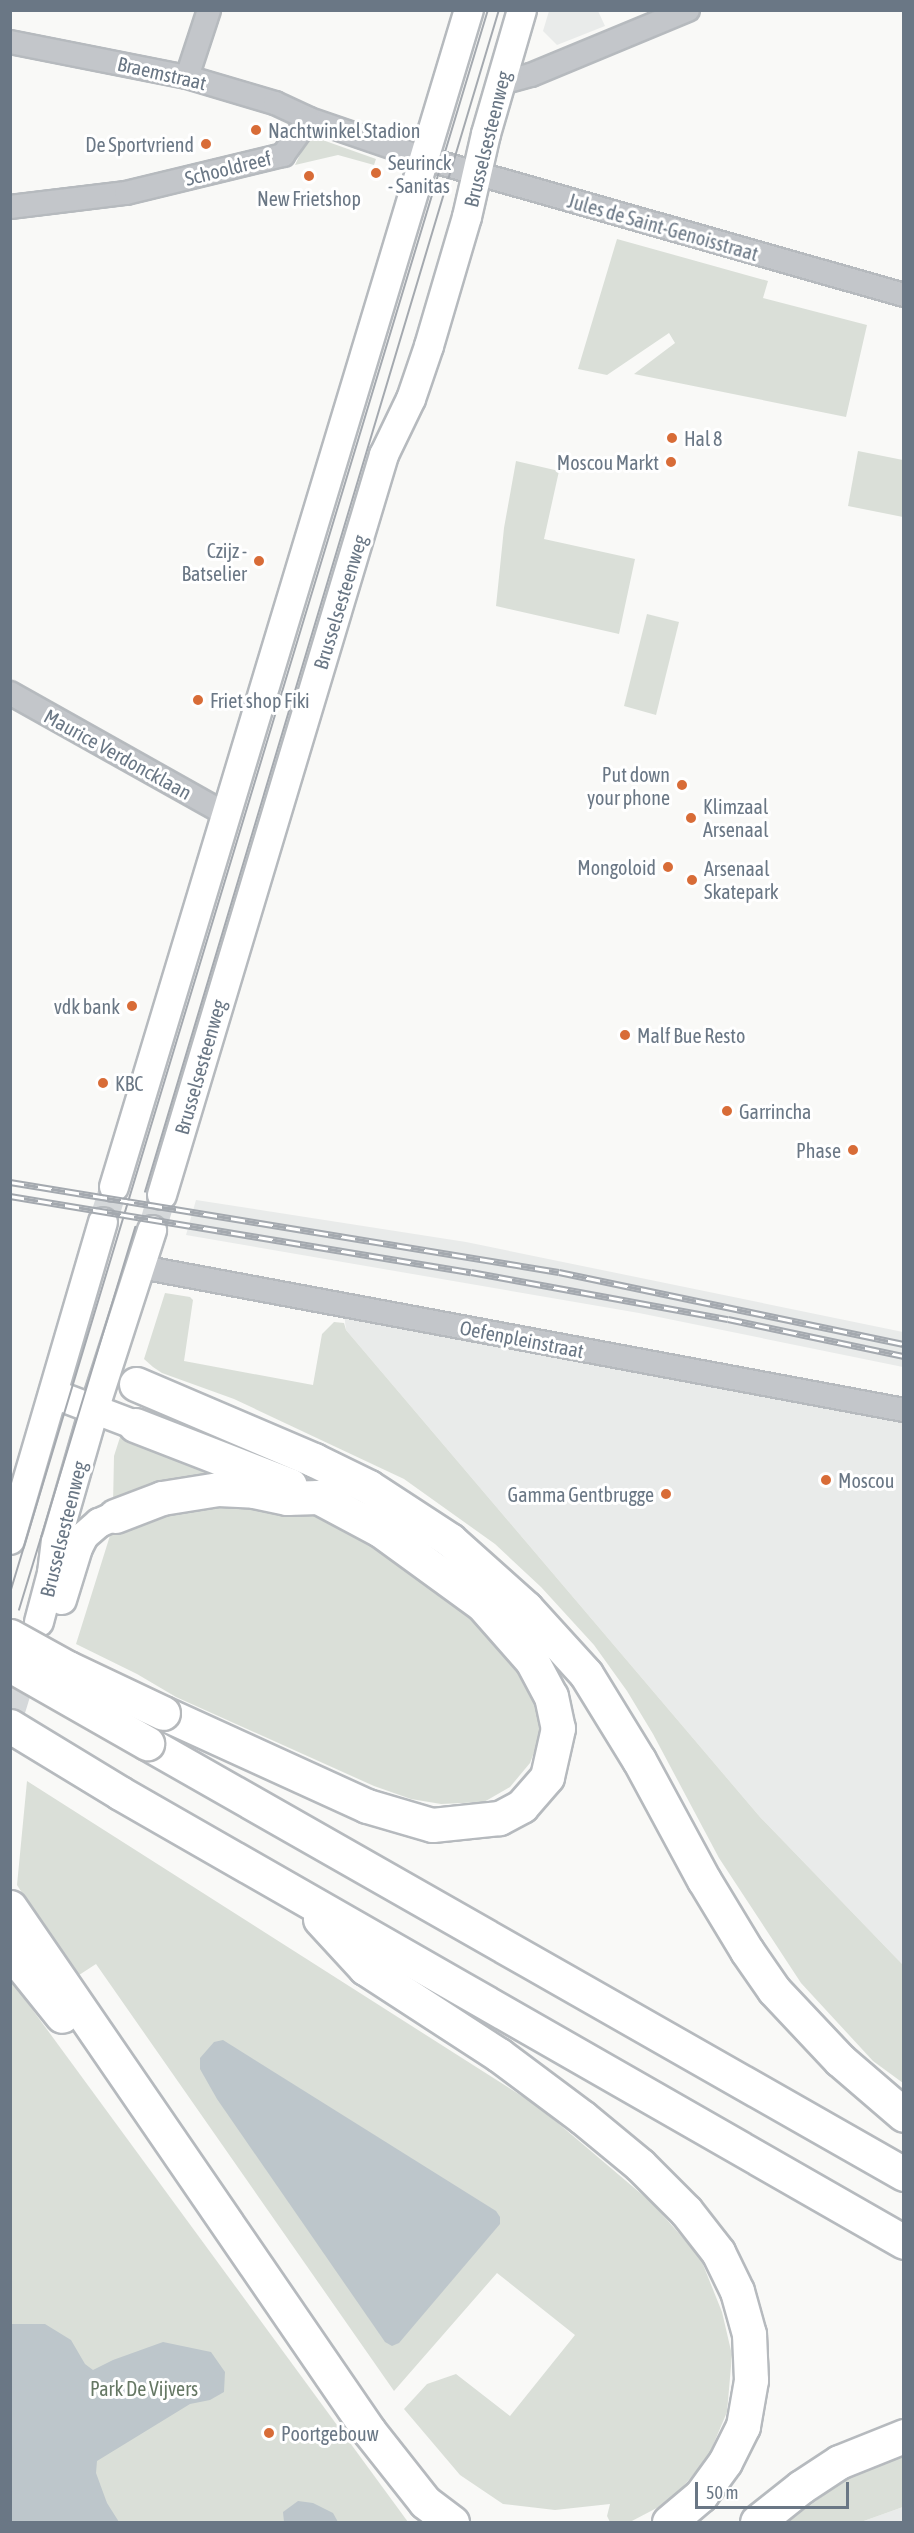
<!DOCTYPE html>
<html>
<head>
<meta charset="utf-8">
<style>
	body { margin:0 }
	#map { position:relative; width:914px; height:2533px; overflow:hidden; background:#f9f9f7; font-family:"Asap Condensed",sans-serif }
	div>[style] { position:absolute }
	.built>* { inset:0; background:#e9ebea }
	.green>* { inset:0; background:#dadfd8 }
	.water>* { inset:0; background:#bdc6cb }
	.major-tunnel>* { height:28px; margin-top:-14px; transform-origin:0; background:repeating-linear-gradient(90deg,#d5d8da 0 28px,transparent 0 42px) }
	.roads { filter:drop-shadow(2px 0 #b6babe) drop-shadow(-2px 0 #b6babe) drop-shadow(0 2px #b6babe) drop-shadow(0 -2px #b6babe) }
	.minor>* { height:22px; margin:-11px; padding:0 11px; transform-origin:11px; border-radius:11px; background:#c3c6ca }
	.major>* { height:28px; margin:-14px; padding:0 14px; transform-origin:14px; border-radius:14px; background:#fff }
	.highway>* { height:33px; margin:-16.5px; padding:0 16.5px; transform-origin:16.5px; border-radius:16.5px; background:#fff }
	.tram>* { height:1.5px; margin:-0.75px; padding:0 0.75px; transform-origin:0.75px; border-radius:0.75px; background:#a4a9af }
	.rail>* { height:7px; margin-top:-3.5px; transform-origin:0; background:repeating-linear-gradient(90deg,#fff 0 14px,#a4a9af 0 28px); box-sizing:border-box; border-block:2px solid #a4a9af }
	.bridges { filter:drop-shadow(2px 0 #b6b9bc) drop-shadow(-2px 0 #b6b9bc) drop-shadow(0 2px #b6b9bc) drop-shadow(0 -2px #b6b9bc) }
	.highway-bridge>* { height:33px; margin:-16.5px; padding:0 16.5px; transform-origin:16.5px; border-radius:16.5px; background:#fff }
	.dots>* { width:16px; height:16px; translate:-50% -50%; box-sizing:border-box; border:3px solid #fff; border-radius:50% }
	span { translate:-50% -50%; white-space:nowrap; text-align:center; line-height:1.15; -webkit-text-stroke:6px #fff; paint-order:stroke }
	.street-label { font-size:20px; color:#6a7785 }
	.poi-label { font-size:20px; color:#6a7785 }
	.left { translate:0 -50%; text-align:left }
	.right { translate:-100% -50%; text-align:right }
	.park-label { font-size:20px; color:#667864 }
	.frame { position:absolute; inset:0; border:12px solid #6a7785; pointer-events:none }
	.scale { position:absolute; left:695px; top:2482px; width:154px; height:27px; box-sizing:border-box; border:3px solid #6a7785; border-top:0; padding-left:8px; font-size:18px; line-height:21px; white-space:nowrap; color:#6a7785; -webkit-text-stroke:4px #fff; paint-order:stroke }
</style>
</head>
<body>
<div id="map">
	<div class="built">
		<div style="clip-path:polygon(549px 11px,598px 11px,605px 26px,557px 45px,543px 31px)"></div>
		<div style="clip-path:polygon(196px 1200px,466px 1242px,903px 1332px,903px 1367px,639px 1313px,186px 1235px)"></div>
		<div style="clip-path:polygon(343px 1305px,903px 1410px,903px 1965px,760px 1817px,346px 1330px)"></div>
		<div style="clip-path:polygon(903px 2507px,903px 2522px,861px 2522px)"></div>
	</div>
	<div class="green">
		<div style="clip-path:polygon(317px 138px,376px 159px,374px 165px,338px 155px,295px 165px,306px 142px)"></div>
		<div style="clip-path:polygon(617px 239px,768px 281px,763px 298px,867px 325px,846px 417px,634px 374px,675px 343px,669px 333px,607px 375px,578px 369px)"></div>
		<div style="clip-path:polygon(858px 451px,903px 460px,903px 517px,848px 506px)"></div>
		<div style="clip-path:polygon(516px 461px,559px 471px,544px 539px,635px 559px,619px 634px,496px 606px,504px 528px)"></div>
		<div style="clip-path:polygon(647px 614px,679px 622px,656px 715px,624px 706px)"></div>
		<div style="clip-path:polygon(165px 1293px,190px 1297px,193px 1300px,184px 1361px,313px 1385px,322px 1334px,334px 1322px,344px 1323px,346px 1330px,760px 1817px,903px 1965px,903px 2083px,873px 2061px,801px 1983px,719px 1858px,653px 1734px,627px 1691px,594px 1645px,541px 1587px,495px 1544px,404px 1479px,234px 1399px,162px 1373px,153px 1367px,144px 1359px)"></div>
		<div style="clip-path:polygon(122px 1431px,246px 1475px,204px 1474px,166px 1481px,113px 1505px,114px 1456px)"></div>
		<div style="clip-path:polygon(254px 1505px,313px 1515px,346px 1527px,387px 1550px,477px 1621px,519px 1669px,535px 1699px,540px 1734px,535px 1750px,530px 1763px,510px 1787px,484px 1802px,441px 1804px,411px 1799px,374px 1786px,176px 1697px,137px 1674px,76px 1644px,113px 1526px,157px 1507px,171px 1516px,200px 1508px)"></div>
		<div style="clip-path:polygon(27px 1781px,539px 2107px,652px 2203px,700px 2257px,722px 2312px,732px 2355px,727px 2412px,708px 2457px,672px 2500px,630px 2522px,610px 2522px,607px 2516px,610px 2504px,555px 2510px,503px 2504px,460px 2475px,404px 2409px,427px 2384px,456px 2374px,510px 2416px,575px 2335px,497px 2273px,394px 2391px,96px 1964px,76px 1977px,17px 1885px)"></div>
		<div style="clip-path:polygon(10px 1979px,304px 2380px,408px 2522px,11px 2522px)"></div>
		<div style="clip-path:polygon(903px 2450px,903px 2507px,861px 2522px,787px 2522px,861px 2468px)"></div>
	</div>
	<div class="water">
		<div style="clip-path:polygon(223px 2040px,496px 2211px,500px 2217px,500px 2224px,399px 2343px,392px 2346px,385px 2342px,217px 2099px,200px 2069px,200px 2058px,214px 2042px)"></div>
		<div style="clip-path:polygon(11px 2324px,45px 2324px,71px 2340px,85px 2364px,93px 2370px,113px 2360px,163px 2342px,211px 2352px,225px 2372px,224px 2392px,210px 2400px,190px 2404px,97px 2461px,96px 2473px,107px 2503px,119px 2522px,11px 2522px)"></div>
		<div style="clip-path:polygon(298px 2501px,313px 2503px,333px 2513px,338px 2522px,284px 2522px,283px 2512px)"></div>
	</div>
	<div class="major-tunnel">
		<div style="left:103px;top:1222px;width:37px;rotate:-73deg"></div>
		<div style="left:152px;top:1230px;width:36px;rotate:-74deg"></div>
		<div style="left:10px;top:1714px;width:64px;rotate:-72.7deg"></div>
	</div>
	<div class="roads">
		<div class="minor">
			<div style="left:10px;top:42px;width:180px;rotate:11.2deg"></div>
			<div style="left:187px;top:77px;width:92px;rotate:16.5deg"></div>
			<div style="left:275px;top:103px;width:38px;rotate:25deg"></div>
			<div style="left:309px;top:119px;width:120px;rotate:18.9deg"></div>
			<div style="left:423px;top:158px;width:500px;rotate:15.9deg"></div>
			<div style="left:187px;top:77px;width:71px;rotate:-71.8deg"></div>
			<div style="left:501px;top:83px;width:31px;rotate:-15deg"></div>
			<div style="left:531px;top:75px;width:170px;rotate:-22.5deg"></div>
			<div style="left:10px;top:207px;width:117px;rotate:-6.9deg"></div>
			<div style="left:126px;top:193px;width:162px;rotate:-13.6deg"></div>
			<div style="left:283px;top:155px;width:44px;rotate:-54.2deg"></div>
			<div style="left:10px;top:693px;width:248px;rotate:29.3deg"></div>
			<div style="left:141px;top:1267px;width:776px;rotate:10.62deg"></div>
		</div>
		<div class="major">
			<div style="left:114px;top:1187px;width:1229px;rotate:-73.22deg"></div>
			<div style="left:162px;top:1195px;width:773px;rotate:-73.3deg"></div>
			<div style="left:384px;top:455px;width:62px;rotate:-64.3deg"></div>
			<div style="left:411px;top:399px;width:56px;rotate:-71.2deg"></div>
			<div style="left:429px;top:346px;width:134px;rotate:-73.6deg"></div>
			<div style="left:467px;top:217px;width:85px;rotate:-77.1deg"></div>
			<div style="left:486px;top:134px;width:129px;rotate:-73.8deg"></div>
			<div style="left:54px;top:1394px;width:87px;rotate:20.9deg"></div>
			<div style="left:10px;top:1540px;width:331px;rotate:-73.7deg"></div>
			<div style="left:62px;top:1600px;width:54px;rotate:-72.9deg"></div>
			<div style="left:78px;top:1548px;width:13px;rotate:-63deg"></div>
			<div style="left:84px;top:1536px;width:20px;rotate:-41deg"></div>
			<div style="left:99px;top:1523px;width:17px;rotate:-24deg"></div>
			<div style="left:39px;top:1622px;width:51px;rotate:-75.1deg"></div>
			<div style="left:52px;top:1573px;width:31px;rotate:-83deg"></div>
			<div style="left:56px;top:1542px;width:137px;rotate:-73.9deg"></div>
			<div style="left:94px;top:1410px;width:189px;rotate:-72.1deg"></div>
		</div>
		<div class="highway">
			<div style="left:136px;top:1384px;width:194px;rotate:23.1deg"></div>
			<div style="left:314px;top:1460px;width:61px;rotate:26.1deg"></div>
			<div style="left:369px;top:1487px;width:97px;rotate:33.2deg"></div>
			<div style="left:450px;top:1540px;width:102px;rotate:41.8deg"></div>
			<div style="left:526px;top:1608px;width:89px;rotate:47.7deg"></div>
			<div style="left:586px;top:1674px;width:101px;rotate:58.4deg"></div>
			<div style="left:639px;top:1760px;width:136px;rotate:61.6deg"></div>
			<div style="left:704px;top:1880px;width:83px;rotate:58.8deg"></div>
			<div style="left:747px;top:1951px;width:47px;rotate:55.3deg"></div>
			<div style="left:774px;top:1990px;width:96px;rotate:46.7deg"></div>
			<div style="left:840px;top:2060px;width:84px;rotate:40.7deg"></div>
			<div style="left:135px;top:1425px;width:166px;rotate:21.2deg"></div>
			<div style="left:115px;top:1516px;width:50px;rotate:-21deg"></div>
			<div style="left:162px;top:1498px;width:57px;rotate:-9.1deg"></div>
			<div style="left:218px;top:1489px;width:36px;rotate:3deg"></div>
			<div style="left:254px;top:1491px;width:34px;rotate:12deg"></div>
			<div style="left:287px;top:1498px;width:31px;rotate:-2deg"></div>
			<div style="left:318px;top:1497px;width:70px;rotate:28deg"></div>
			<div style="left:380px;top:1530px;width:126px;rotate:36deg"></div>
			<div style="left:482px;top:1604px;width:76px;rotate:48.7deg"></div>
			<div style="left:532px;top:1661px;width:40px;rotate:62deg"></div>
			<div style="left:551px;top:1696px;width:33px;rotate:78deg"></div>
			<div style="left:558px;top:1728px;width:50px;rotate:102.7deg"></div>
			<div style="left:547px;top:1777px;width:38px;rotate:131deg"></div>
			<div style="left:522px;top:1806px;width:26px;rotate:152deg"></div>
			<div style="left:499px;top:1818px;width:67px;rotate:174deg"></div>
			<div style="left:432px;top:1825px;width:68px;rotate:-163.7deg"></div>
			<div style="left:367px;top:1806px;width:224px;rotate:-155.5deg"></div>
			<div style="left:10px;top:1726px;width:129px;rotate:31.3deg"></div>
			<div style="left:120px;top:1793px;width:903px;rotate:29.8deg"></div>
			<div style="left:147px;top:1743px;width:871px;rotate:29.66deg"></div>
			<div style="left:10px;top:1907px;width:635px;rotate:55.58deg"></div>
			<div style="left:369px;top:2431px;width:90px;rotate:51.7deg"></div>
			<div style="left:425px;top:2502px;width:34px;rotate:37deg"></div>
			<div style="left:320px;top:1919px;width:67px;rotate:47.4deg"></div>
			<div style="left:365px;top:1968px;width:160px;rotate:33deg"></div>
			<div style="left:499px;top:2055px;width:104px;rotate:36.8deg"></div>
			<div style="left:582px;top:2117px;width:75px;rotate:39.6deg"></div>
			<div style="left:640px;top:2165px;width:65px;rotate:45deg"></div>
			<div style="left:686px;top:2211px;width:52px;rotate:52deg"></div>
			<div style="left:718px;top:2252px;width:43px;rotate:64deg"></div>
			<div style="left:737px;top:2291px;width:45px;rotate:74.4deg"></div>
			<div style="left:749px;top:2334px;width:46px;rotate:87.5deg"></div>
			<div style="left:751px;top:2380px;width:47px;rotate:99.9deg"></div>
			<div style="left:743px;top:2426px;width:40px;rotate:116.6deg"></div>
			<div style="left:725px;top:2462px;width:41px;rotate:126deg"></div>
			<div style="left:701px;top:2495px;width:42px;rotate:139.8deg"></div>
			<div style="left:10px;top:1951px;width:83px;rotate:51.3deg"></div>
			<div style="left:757px;top:2522px;width:56px;rotate:-38.5deg"></div>
			<div style="left:801px;top:2487px;width:45px;rotate:-33.3deg"></div>
			<div style="left:839px;top:2462px;width:70px;rotate:-21.8deg"></div>
		</div>
	</div>
	<div class="tram">
		<div style="left:145px;top:1192px;width:1234px;rotate:-73.33deg"></div>
		<div style="left:10px;top:1593px;width:1654px;rotate:-73.2deg"></div>
		<div style="left:19px;top:1610px;width:400px;rotate:-73.1deg"></div>
	</div>
	<div class="rail">
		<div style="left:10px;top:1182px;width:556px;rotate:9.31deg"></div>
		<div style="left:559px;top:1272px;width:352px;rotate:11.8deg"></div>
		<div style="left:10px;top:1196px;width:467px;rotate:9.4deg"></div>
		<div style="left:471px;top:1272px;width:261px;rotate:10.4deg"></div>
		<div style="left:728px;top:1319px;width:180px;rotate:11.9deg"></div>
	</div>
	<div class="bridges">
		<div class="highway-bridge">
			<div style="left:10px;top:1636px;width:66px;rotate:28.9deg"></div>
			<div style="left:68px;top:1668px;width:105px;rotate:25.3deg"></div>
			<div style="left:10px;top:1665px;width:158px;rotate:29.7deg"></div>
		</div>
	</div>
	<div class="dots">
		<div style="left:256px;top:130px;background:#d86c37"></div>
		<div style="left:206px;top:144px;background:#d86c37"></div>
		<div style="left:376px;top:173px;background:#d86c37"></div>
		<div style="left:309px;top:176px;background:#d86c37"></div>
		<div style="left:672px;top:438px;background:#d86c37"></div>
		<div style="left:671px;top:462px;background:#d86c37"></div>
		<div style="left:259px;top:561px;background:#d86c37"></div>
		<div style="left:198px;top:700px;background:#d86c37"></div>
		<div style="left:682px;top:785px;background:#d86c37"></div>
		<div style="left:691px;top:818px;background:#d86c37"></div>
		<div style="left:668px;top:867px;background:#d86c37"></div>
		<div style="left:692px;top:880px;background:#d86c37"></div>
		<div style="left:132px;top:1006px;background:#d86c37"></div>
		<div style="left:625px;top:1035px;background:#d86c37"></div>
		<div style="left:103px;top:1083px;background:#d86c37"></div>
		<div style="left:727px;top:1111px;background:#d86c37"></div>
		<div style="left:853px;top:1150px;background:#d86c37"></div>
		<div style="left:826px;top:1480px;background:#d86c37"></div>
		<div style="left:666px;top:1494px;background:#d86c37"></div>
		<div style="left:269px;top:2433px;background:#d86c37"></div>
	</div>
	<div class="street-label">
		<span style="left:162px;top:73px;rotate:13deg">Braemstraat</span>
		<span style="left:487px;top:139px;rotate:-76deg">Brusselsesteenweg</span>
		<span style="left:228px;top:168px;rotate:-14deg">Schooldreef</span>
		<span style="left:663px;top:227px;rotate:16deg">Jules de Saint-Genoisstraat</span>
		<span style="left:340px;top:602px;rotate:-73deg">Brusselsesteenweg</span>
		<span style="left:118px;top:754px;rotate:29deg">Maurice Verdoncklaan</span>
		<span style="left:200px;top:1067px;rotate:-74deg">Brusselsesteenweg</span>
		<span style="left:522px;top:1339px;rotate:11deg">Oefenpleinstraat</span>
		<span style="left:63px;top:1529px;rotate:-76deg">Brusselsesteenweg</span>
	</div>
	<div class="poi-label">
		<span class="left" style="left:268px;top:130px">Nachtwinkel Stadion</span>
		<span class="right" style="left:194px;top:144px">De Sportvriend</span>
		<span class="left" style="left:388px;top:174px">Seurinck<br>- Sanitas</span>
		<span style="left:309px;top:198px">New Frietshop</span>
		<span class="left" style="left:684px;top:438px">Hal 8</span>
		<span class="right" style="left:659px;top:462px">Moscou Markt</span>
		<span class="right" style="left:247px;top:562px">Czijz -<br>Batselier</span>
		<span class="left" style="left:210px;top:700px">Friet shop Fiki</span>
		<span class="right" style="left:670px;top:786px">Put down<br>your phone</span>
		<span class="left" style="left:703px;top:818px">Klimzaal<br>Arsenaal</span>
		<span class="right" style="left:656px;top:867px">Mongoloid</span>
		<span class="left" style="left:704px;top:880px">Arsenaal<br>Skatepark</span>
		<span class="right" style="left:120px;top:1006px">vdk bank</span>
		<span class="left" style="left:637px;top:1035px">Malf Bue Resto</span>
		<span class="left" style="left:115px;top:1083px">KBC</span>
		<span class="left" style="left:739px;top:1111px">Garrincha</span>
		<span class="right" style="left:841px;top:1150px">Phase</span>
		<span class="left" style="left:838px;top:1480px">Moscou</span>
		<span class="right" style="left:654px;top:1494px">Gamma Gentbrugge</span>
		<span class="left" style="left:281px;top:2433px">Poortgebouw</span>
	</div>
	<div class="park-label">
		<span style="left:144px;top:2388px">Park De Vijvers</span>
	</div>
	<div class="frame"></div>
	<div class="scale">50 m</div>
</div>
</body>
</html>
